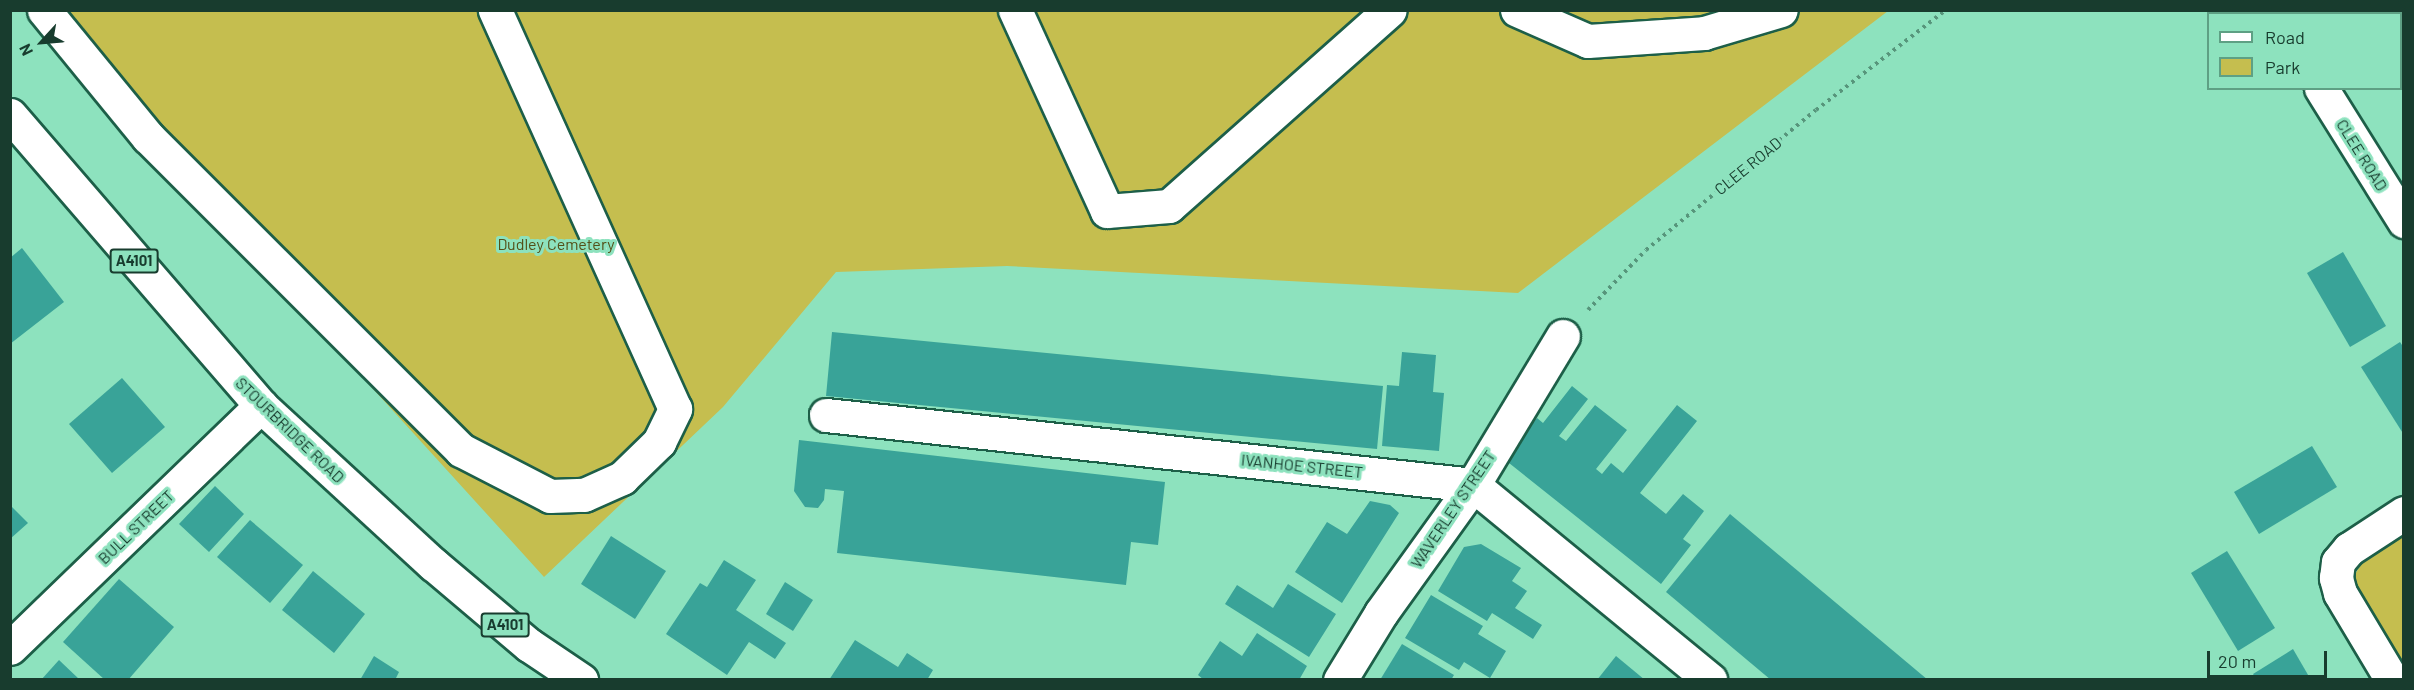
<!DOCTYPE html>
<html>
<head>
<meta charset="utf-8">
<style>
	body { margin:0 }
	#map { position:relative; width:2414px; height:690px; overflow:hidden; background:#8de2be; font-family:Barlow,sans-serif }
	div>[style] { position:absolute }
	.green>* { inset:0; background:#c5be4f }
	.building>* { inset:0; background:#39a398 }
	.path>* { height:4px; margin-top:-2px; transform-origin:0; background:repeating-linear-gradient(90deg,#57957b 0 3px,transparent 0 7.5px) }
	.roads { filter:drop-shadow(2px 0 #1d5f48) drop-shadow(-2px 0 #1d5f48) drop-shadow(0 2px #1d5f48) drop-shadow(0 -2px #1d5f48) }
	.minor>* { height:33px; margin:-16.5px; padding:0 16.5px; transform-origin:16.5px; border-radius:16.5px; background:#fff }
	.major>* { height:33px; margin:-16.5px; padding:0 16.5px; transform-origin:16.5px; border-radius:16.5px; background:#fff }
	span { translate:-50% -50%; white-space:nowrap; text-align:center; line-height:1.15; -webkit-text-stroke:6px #8de2be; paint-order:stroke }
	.shield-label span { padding:2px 4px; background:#8de2be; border:2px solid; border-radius:4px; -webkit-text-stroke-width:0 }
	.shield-label { font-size:15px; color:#183c2e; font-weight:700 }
	.street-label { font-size:16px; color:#183c2e }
	.park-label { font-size:16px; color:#534f17 }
	.frame { position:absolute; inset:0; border:12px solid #183c2e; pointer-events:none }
	.legend { position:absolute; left:2207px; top:12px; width:195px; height:78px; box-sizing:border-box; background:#8de2be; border:2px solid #5ea084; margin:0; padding:8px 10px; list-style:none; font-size:18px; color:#183c2e }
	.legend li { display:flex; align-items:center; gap:12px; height:30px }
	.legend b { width:30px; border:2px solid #5ea084 }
	.north { position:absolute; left:12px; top:12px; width:60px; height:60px; -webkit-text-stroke:4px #8de2be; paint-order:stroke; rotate:244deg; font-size:16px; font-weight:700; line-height:24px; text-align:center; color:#183c2e }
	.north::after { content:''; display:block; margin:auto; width:21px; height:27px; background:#183c2e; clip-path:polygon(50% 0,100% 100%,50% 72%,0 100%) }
	.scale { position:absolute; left:2207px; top:651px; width:120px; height:27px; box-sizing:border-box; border:3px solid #183c2e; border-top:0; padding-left:8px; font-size:18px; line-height:21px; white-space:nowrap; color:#183c2e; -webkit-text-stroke:4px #8de2be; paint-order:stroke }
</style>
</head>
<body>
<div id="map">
	<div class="green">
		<div style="clip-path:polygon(30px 11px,1888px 11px,1518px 293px,1007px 266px,836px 272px,723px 407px,544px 577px)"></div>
		<div style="clip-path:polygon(2403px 533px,2403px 667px,2353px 587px,2355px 574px,2366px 557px)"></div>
	</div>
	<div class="building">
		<div style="clip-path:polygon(22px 248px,64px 302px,10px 344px,10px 258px)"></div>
		<div style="clip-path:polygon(2343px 252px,2386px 326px,2350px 347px,2307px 273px)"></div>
		<div style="clip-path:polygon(832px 332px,1383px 386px,1377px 449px,826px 396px)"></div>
		<div style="clip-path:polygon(2400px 342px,2404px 348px,2404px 435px,2361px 367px)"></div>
		<div style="clip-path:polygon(1402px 352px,1436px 355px,1433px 392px,1444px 393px,1439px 451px,1382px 446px,1387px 385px,1399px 386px)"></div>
		<div style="clip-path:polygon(122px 378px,165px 427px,112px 473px,69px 424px)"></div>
		<div style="clip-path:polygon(1572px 386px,1588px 399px,1559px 436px,1566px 441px,1595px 405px,1627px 430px,1596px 469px,1602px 474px,1611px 463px,1623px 473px,1677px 405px,1697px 421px,1640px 493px,1666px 514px,1683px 494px,1704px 511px,1683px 539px,1691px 545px,1661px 584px,1504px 459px,1537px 418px,1543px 423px)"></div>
		<div style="clip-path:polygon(799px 440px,1165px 482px,1158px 545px,1131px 542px,1126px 585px,837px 553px,844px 491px,825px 489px,824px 500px,818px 508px,805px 507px,794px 491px)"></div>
		<div style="clip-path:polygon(2312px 446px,2337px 487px,2259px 534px,2234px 492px)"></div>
		<div style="clip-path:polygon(215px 486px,244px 514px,209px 552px,179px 524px)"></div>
		<div style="clip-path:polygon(1370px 501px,1390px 505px,1399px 513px,1342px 603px,1295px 572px,1327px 522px,1347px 534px)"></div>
		<div style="clip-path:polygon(10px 505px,28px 523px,10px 539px)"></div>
		<div style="clip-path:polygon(1730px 514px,1928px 680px,1771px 680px,1666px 592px)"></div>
		<div style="clip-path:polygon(250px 520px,303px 565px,270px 603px,217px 557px)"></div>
		<div style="clip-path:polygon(611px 536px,666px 571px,635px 619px,581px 584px)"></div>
		<div style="clip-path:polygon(1481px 544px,1521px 568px,1512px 581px,1527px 591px,1515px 608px,1542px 625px,1533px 639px,1492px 613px,1487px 621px,1438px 591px,1464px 547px)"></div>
		<div style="clip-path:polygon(2227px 551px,2275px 628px,2238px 651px,2191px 573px)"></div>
		<div style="clip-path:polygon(724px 560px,756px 580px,736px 610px,786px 643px,775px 659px,749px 642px,727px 675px,666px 634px,700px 583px,707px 587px)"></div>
		<div style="clip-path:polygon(313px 571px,365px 614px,334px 653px,282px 610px)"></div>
		<div style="clip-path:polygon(119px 579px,174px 627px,128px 680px,105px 680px,63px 642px)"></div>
		<div style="clip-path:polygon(785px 582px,813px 600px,793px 631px,766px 614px)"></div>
		<div style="clip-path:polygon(1288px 584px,1336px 614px,1309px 657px,1225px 604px,1237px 585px,1273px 608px)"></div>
		<div style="clip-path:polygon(1431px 595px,1483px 626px,1478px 634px,1506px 651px,1490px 678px,1464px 662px,1459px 670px,1405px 638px)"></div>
		<div style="clip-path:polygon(1257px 633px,1307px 666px,1299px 680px,1204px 680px,1198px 675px,1220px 641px,1242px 656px)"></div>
		<div style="clip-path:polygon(855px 640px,898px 667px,907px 653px,933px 670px,927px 680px,829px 680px)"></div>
		<div style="clip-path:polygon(1402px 644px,1454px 675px,1451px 680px,1380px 680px)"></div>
		<div style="clip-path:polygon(2293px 649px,2311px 680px,2257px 680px,2253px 674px)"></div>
		<div style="clip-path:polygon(374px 656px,399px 672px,395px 680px,360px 680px)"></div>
		<div style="clip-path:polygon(1616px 656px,1645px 680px,1597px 680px)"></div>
		<div style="clip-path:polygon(59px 660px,80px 680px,41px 680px)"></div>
	</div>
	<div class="path">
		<div style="left:1588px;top:310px;width:83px;rotate:-46deg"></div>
		<div style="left:1646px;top:250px;width:220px;rotate:-39.5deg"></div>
		<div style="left:1816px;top:110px;width:164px;rotate:-37.6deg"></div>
	</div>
	<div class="roads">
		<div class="minor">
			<div style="left:44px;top:10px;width:164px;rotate:50.7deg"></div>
			<div style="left:148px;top:137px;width:443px;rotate:45deg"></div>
			<div style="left:461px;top:450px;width:100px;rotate:27.3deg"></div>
			<div style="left:550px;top:496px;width:34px;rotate:-2deg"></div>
			<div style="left:584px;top:495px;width:42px;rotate:-24.1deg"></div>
			<div style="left:622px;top:478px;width:52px;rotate:-44.2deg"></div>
			<div style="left:659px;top:442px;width:37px;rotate:-64deg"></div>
			<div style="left:675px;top:409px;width:438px;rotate:-114.3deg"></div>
			<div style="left:1015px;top:10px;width:221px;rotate:65.4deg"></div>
			<div style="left:1107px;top:211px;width:62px;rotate:-4.6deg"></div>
			<div style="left:1169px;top:206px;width:295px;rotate:-41.6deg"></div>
			<div style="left:1517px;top:10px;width:77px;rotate:23.6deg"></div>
			<div style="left:1588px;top:41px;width:116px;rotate:-3.9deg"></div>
			<div style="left:1704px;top:33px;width:80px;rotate:-16.6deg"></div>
			<div style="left:2272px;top:10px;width:4px;rotate:63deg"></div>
			<div style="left:2321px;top:88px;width:157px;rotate:58deg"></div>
			<div style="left:826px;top:415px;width:651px;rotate:6.17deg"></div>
			<div style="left:1473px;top:485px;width:307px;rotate:39.4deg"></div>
			<div style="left:10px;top:648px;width:349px;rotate:-44deg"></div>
			<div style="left:1340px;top:680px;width:79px;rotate:-58.5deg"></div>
			<div style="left:1381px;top:613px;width:158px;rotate:-54.3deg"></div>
			<div style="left:1473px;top:485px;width:174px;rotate:-58.9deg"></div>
			<div style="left:2392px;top:680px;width:101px;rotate:-120.9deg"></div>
			<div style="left:2340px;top:593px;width:16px;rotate:-105deg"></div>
			<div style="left:2336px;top:578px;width:16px;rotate:-83deg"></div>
			<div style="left:2338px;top:562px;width:17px;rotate:-50deg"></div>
			<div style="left:2349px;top:549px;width:66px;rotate:-33.2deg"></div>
		</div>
		<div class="major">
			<div style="left:10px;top:115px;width:384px;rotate:49.2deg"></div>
			<div style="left:261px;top:406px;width:234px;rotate:42.6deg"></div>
			<div style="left:433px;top:564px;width:126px;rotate:40.2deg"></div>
			<div style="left:529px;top:645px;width:63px;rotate:33.9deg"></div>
		</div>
	</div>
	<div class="shield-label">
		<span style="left:134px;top:261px">A4101</span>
		<span style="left:505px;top:625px">A4101</span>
	</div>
	<div class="street-label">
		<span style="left:2362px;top:155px;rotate:58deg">CLEE ROAD</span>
		<span style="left:1748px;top:166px;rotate:-39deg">CLEE ROAD</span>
		<span style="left:290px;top:430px;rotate:44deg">STOURBRIDGE ROAD</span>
		<span style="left:1302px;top:466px;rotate:6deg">IVANHOE STREET</span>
		<span style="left:1453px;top:509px;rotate:-56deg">WAVERLEY STREET</span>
		<span style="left:136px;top:527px;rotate:-44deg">BULL STREET</span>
	</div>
	<div class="park-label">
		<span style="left:556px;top:244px">Dudley Cemetery</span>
	</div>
	<div class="frame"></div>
	<ul class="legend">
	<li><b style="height:8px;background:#fff"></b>Road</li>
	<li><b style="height:16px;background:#c5be4f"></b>Park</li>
	</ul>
	<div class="north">N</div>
	<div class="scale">20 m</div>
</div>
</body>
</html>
